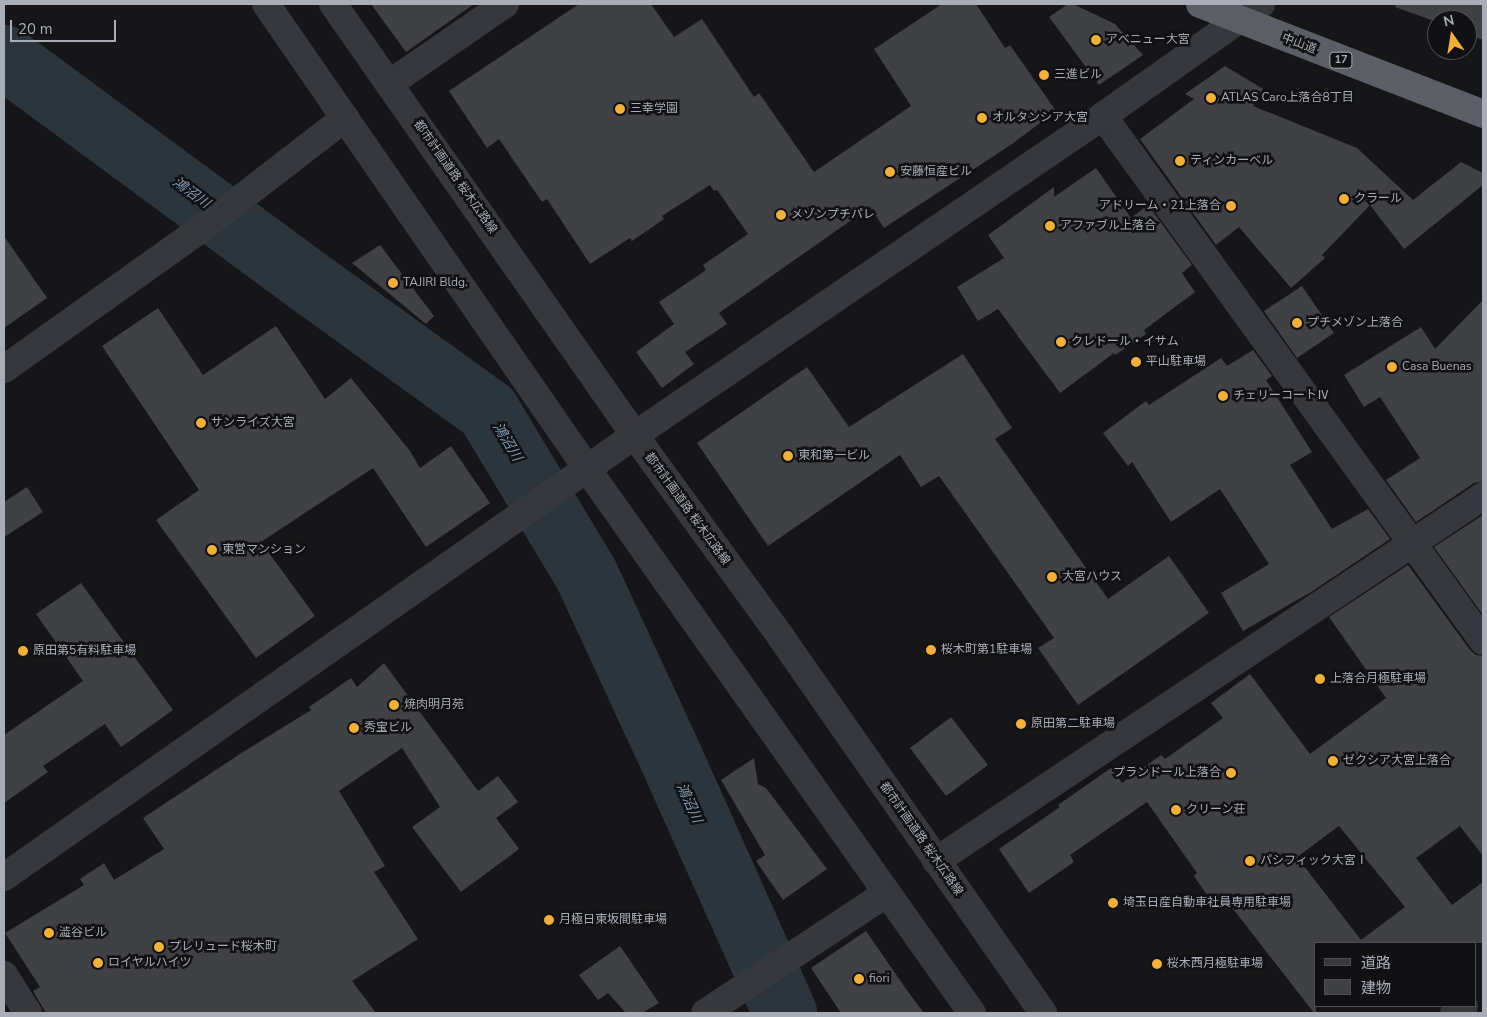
<!DOCTYPE html>
<html>
<head>
<meta charset="utf-8">
<style>
	body { margin:0 }
	#map { position:relative; width:1487px; height:1017px; overflow:hidden; background:#161618; font-family:"Nunito Sans","Noto Sans JP",sans-serif }
	div>[style] { position:absolute }
	.river>* { height:64px; margin:-32px; padding:0 32px; transform-origin:32px; border-radius:32px; background:#2c353c }
	.building>* { inset:0; background:#404145 }
	.minor>* { height:28px; margin:-14px; padding:0 14px; transform-origin:14px; border-radius:14px; background:#37383d }
	.tertiary>* { height:28px; margin:-14px; padding:0 14px; transform-origin:14px; border-radius:14px; background:#37383d }
	.trunk>* { height:28px; margin:-14px; padding:0 14px; transform-origin:14px; border-radius:14px; background:#5b5e65 }
	.dots>* { width:14px; height:14px; translate:-50% -50%; box-sizing:border-box; border:2px solid #111113; border-radius:50% }
	span { translate:-50% -50%; white-space:nowrap; text-align:center; line-height:1.15; -webkit-text-stroke:5px #111113; paint-order:stroke }
	.shield-label span { padding:1px 4px; background:#111113; border:1px solid; border-radius:4px; -webkit-text-stroke-width:0 }
	.shield-label { font-size:11px; color:#a8adb8; font-weight:700 }
	.poi-label { font-size:12px; color:#a8adb8 }
	.left { translate:0 -50%; text-align:left }
	.right { translate:-100% -50%; text-align:right }
	.street-label { font-size:12px; color:#a8adb8 }
	.water-label { font-size:14px; color:#7f9bb3; font-style:italic }
	.frame { position:absolute; inset:0; border:5px solid #a8adb8; pointer-events:none }
	.legend { position:absolute; left:1314px; top:942px; width:162px; height:65px; box-sizing:border-box; background:#111113; border:1px solid #4d4f55; margin:0; padding:6px 9px; list-style:none; font-size:15px; color:#a8adb8 }
	.legend li { display:flex; align-items:center; gap:10px; height:25px }
	.legend b { width:25px; border:1px solid #4d4f55 }
	.north { position:absolute; left:1427px; top:10px; width:50px; height:50px; box-sizing:border-box; background:#111113; border:1px solid #4d4f55; border-radius:50%; rotate:347deg; font-size:14px; font-weight:700; line-height:20px; text-align:center; color:#a8adb8 }
	.north::after { content:''; display:block; margin:auto; width:18px; height:22px; background:#f2b134; clip-path:polygon(50% 0,100% 100%,50% 72%,0 100%) }
	.scale { position:absolute; left:10px; top:20px; width:106px; height:22px; box-sizing:border-box; border:2px solid #a8adb8; border-top:0; padding-left:6px; font-size:15px; line-height:18px; white-space:nowrap; color:#a8adb8; -webkit-text-stroke:4px #111113; paint-order:stroke }
</style>
</head>
<body>
<div id="map">
	<div class="river">
		<div style="left:4px;top:57px;width:391px;rotate:36.4deg"></div>
		<div style="left:319px;top:289px;width:208px;rotate:35.8deg"></div>
		<div style="left:488px;top:411px;width:192px;rotate:59deg"></div>
		<div style="left:587px;top:576px;width:203px;rotate:65.2deg"></div>
		<div style="left:672px;top:760px;width:277px;rotate:65.9deg"></div>
	</div>
	<div class="building">
		<div style="clip-path:polygon(371px 4px,474px 4px,406px 52px)"></div>
		<div style="clip-path:polygon(579px 4px,651px 4px,674px 37px,702px 19px,754px 97px,759px 93px,814px 172px,911px 106px,874px 49px,942px 4px,976px 4px,1005px 48px,1010px 45px,1056px 111px,1012px 144px,884px 228px,870px 207px,719px 313px,727px 324px,685px 352px,694px 364px,662px 388px,636px 352px,674px 324px,659px 302px,706px 270px,703px 265px,748px 234px,717px 190px,714px 191px,710px 185px,662px 216px,664px 219px,632px 241px,630px 238px,590px 264px,547px 199px,542px 202px,499px 139px,487px 148px,449px 91px)"></div>
		<div style="clip-path:polygon(1068px 4px,1073px 4px,1115px 24px,1143px 55px,1099px 85px,1049px 17px)"></div>
		<div style="clip-path:polygon(1396px 4px,1483px 4px,1483px 40px,1467px 34px,1467px 20px,1437px 20px,1437px 22px,1395px 7px)"></div>
		<div style="clip-path:polygon(1225px 66px,1263px 89px,1253px 106px,1357px 148px,1413px 200px,1461px 162px,1483px 173px,1483px 185px,1404px 249px,1370px 205px,1322px 255px,1325px 258px,1291px 288px,1239px 227px,1216px 245px,1140px 139px,1194px 99px,1185px 94px)"></div>
		<div style="clip-path:polygon(1096px 168px,1131px 218px,1148px 205px,1192px 265px,1182px 273px,1195px 292px,1144px 330px,1146px 334px,1115px 355px,1114px 353px,1060px 393px,998px 309px,978px 321px,957px 287px,1004px 258px,988px 235px,1054px 187px,1054px 197px)"></div>
		<div style="clip-path:polygon(4px 236px,47px 298px,4px 328px)"></div>
		<div style="clip-path:polygon(380px 245px,434px 316px,426px 324px,352px 263px)"></div>
		<div style="clip-path:polygon(1302px 286px,1334px 333px,1297px 358px,1264px 311px)"></div>
		<div style="clip-path:polygon(1483px 300px,1483px 481px,1474px 483px,1416px 522px,1386px 480px,1420px 458px,1380px 397px,1364px 407px,1344px 375px,1421px 327px,1435px 349px)"></div>
		<div style="clip-path:polygon(158px 308px,203px 375px,276px 326px,325px 399px,351px 378px,410px 451px,420px 468px,451px 446px,490px 503px,426px 547px,373px 468px,261px 542px,315px 616px,256px 658px,156px 520px,199px 490px,102px 346px)"></div>
		<div style="clip-path:polygon(1253px 350px,1272px 376px,1266px 380px,1312px 452px,1290px 465px,1332px 529px,1368px 509px,1390px 539px,1311px 592px,1243px 631px,1221px 593px,1269px 564px,1220px 489px,1171px 522px,1132px 462px,1128px 466px,1103px 433px,1146px 401px,1149px 405px,1221px 358px,1227px 366px)"></div>
		<div style="clip-path:polygon(963px 354px,1012px 428px,995px 439px,1108px 599px,1169px 556px,1209px 613px,1078px 705px,1038px 648px,1054px 638px,939px 476px,921px 487px,900px 455px,768px 546px,697px 443px,807px 367px,849px 427px)"></div>
		<div style="clip-path:polygon(27px 487px,43px 512px,4px 537px,4px 502px)"></div>
		<div style="clip-path:polygon(1483px 515px,1483px 615px,1434px 547px)"></div>
		<div style="clip-path:polygon(evenodd,1408px 565px,1470px 650px,1476px 655px,1483px 656px,1483px 856px,1460px 826px,1416px 858px,1452px 905px,1483px 882px,1483px 943px,1316px 943px,1316px 1013px,1314px 1013px,1227px 901px,1216px 908px,1194px 876px,1197px 873px,1147px 802px,1070px 855px,1074px 862px,1029px 893px,999px 849px,1060px 807px,1058px 805px,1111px 768px,1122px 783px,1161px 755px,1165px 759px,1223px 718px,1211px 703px,1250px 674px,1310px 754px,1386px 698px,1329px 617px,1408px 565px,1339px 826px,1405px 907px,1361px 940px,1297px 857px,1339px 826px)"></div>
		<div style="clip-path:polygon(81px 583px,173px 710px,121px 747px,105px 724px,43px 766px,48px 772px,4px 803px,4px 735px,83px 681px,36px 614px)"></div>
		<div style="clip-path:polygon(384px 663px,478px 791px,498px 776px,518px 802px,496px 818px,519px 849px,461px 892px,412px 827px,440px 807px,402px 748px,339px 791px,385px 866px,374px 872px,418px 939px,352px 981px,376px 1013px,46px 1013px,33px 991px,40px 987px,5px 933px,84px 885px,80px 879px,104px 863px,114px 880px,164px 849px,143px 818px,243px 752px,311px 710px,309px 707px,351px 678px,357px 687px)"></div>
		<div style="clip-path:polygon(951px 717px,988px 765px,946px 796px,910px 748px)"></div>
		<div style="clip-path:polygon(754px 758px,758px 784px,766px 788px,827px 869px,783px 900px,756px 861px,765px 855px,721px 780px)"></div>
		<div style="clip-path:polygon(866px 931px,906px 989px,924px 1013px,841px 1013px,811px 968px)"></div>
		<div style="clip-path:polygon(620px 946px,659px 1003px,642px 1013px,626px 1013px,608px 993px,598px 1000px,579px 975px)"></div>
	</div>
	<div class="minor">
		<div style="left:389px;top:84px;width:141px;rotate:-34.6deg"></div>
		<div style="left:1103px;top:116px;width:648px;rotate:54.1deg"></div>
		<div style="left:4px;top:369px;width:237px;rotate:-35.4deg"></div>
		<div style="left:197px;top:232px;width:187px;rotate:-37.6deg"></div>
		<div style="left:936px;top:861px;width:658px;rotate:-33.71deg"></div>
		<div style="left:4px;top:975px;width:45px;rotate:57.7deg"></div>
		<div style="left:705px;top:1013px;width:218px;rotate:-33.4deg"></div>
		<div style="left:1454px;top:1013px;width:12px;rotate:-35deg"></div>
	</div>
	<div class="tertiary">
		<div style="left:266px;top:4px;width:579px;rotate:55.35deg"></div>
		<div style="left:595px;top:480px;width:653px;rotate:54.73deg"></div>
		<div style="left:333px;top:4px;width:541px;rotate:55.02deg"></div>
		<div style="left:643px;top:447px;width:238px;rotate:54deg"></div>
		<div style="left:783px;top:640px;width:455px;rotate:55.1deg"></div>
		<div style="left:4px;top:877px;width:770px;rotate:-35.01deg"></div>
		<div style="left:635px;top:435px;width:566px;rotate:-34.28deg"></div>
		<div style="left:1103px;top:116px;width:194px;rotate:-35.3deg"></div>
	</div>
	<div class="trunk">
		<div style="left:1200px;top:4px;width:304px;rotate:21.2deg"></div>
	</div>
	<div class="dots">
		<div style="left:1096px;top:40px;background:#f2b134"></div>
		<div style="left:1044px;top:75px;background:#f2b134"></div>
		<div style="left:1211px;top:98px;background:#f2b134"></div>
		<div style="left:620px;top:109px;background:#f2b134"></div>
		<div style="left:982px;top:118px;background:#f2b134"></div>
		<div style="left:1180px;top:161px;background:#f2b134"></div>
		<div style="left:890px;top:172px;background:#f2b134"></div>
		<div style="left:1344px;top:199px;background:#f2b134"></div>
		<div style="left:1231px;top:206px;background:#f2b134"></div>
		<div style="left:781px;top:215px;background:#f2b134"></div>
		<div style="left:1050px;top:226px;background:#f2b134"></div>
		<div style="left:393px;top:283px;background:#f2b134"></div>
		<div style="left:1297px;top:323px;background:#f2b134"></div>
		<div style="left:1061px;top:342px;background:#f2b134"></div>
		<div style="left:1136px;top:362px;background:#f2b134"></div>
		<div style="left:1392px;top:367px;background:#f2b134"></div>
		<div style="left:1223px;top:396px;background:#f2b134"></div>
		<div style="left:201px;top:423px;background:#f2b134"></div>
		<div style="left:788px;top:456px;background:#f2b134"></div>
		<div style="left:212px;top:550px;background:#f2b134"></div>
		<div style="left:1052px;top:577px;background:#f2b134"></div>
		<div style="left:931px;top:650px;background:#f2b134"></div>
		<div style="left:23px;top:651px;background:#f2b134"></div>
		<div style="left:1320px;top:679px;background:#f2b134"></div>
		<div style="left:394px;top:705px;background:#f2b134"></div>
		<div style="left:1021px;top:724px;background:#f2b134"></div>
		<div style="left:354px;top:728px;background:#f2b134"></div>
		<div style="left:1333px;top:761px;background:#f2b134"></div>
		<div style="left:1231px;top:773px;background:#f2b134"></div>
		<div style="left:1176px;top:810px;background:#f2b134"></div>
		<div style="left:1250px;top:861px;background:#f2b134"></div>
		<div style="left:1113px;top:903px;background:#f2b134"></div>
		<div style="left:549px;top:920px;background:#f2b134"></div>
		<div style="left:49px;top:933px;background:#f2b134"></div>
		<div style="left:159px;top:947px;background:#f2b134"></div>
		<div style="left:98px;top:963px;background:#f2b134"></div>
		<div style="left:1157px;top:964px;background:#f2b134"></div>
		<div style="left:859px;top:979px;background:#f2b134"></div>
	</div>
	<div class="shield-label">
		<span style="left:1341px;top:60px">17</span>
	</div>
	<div class="poi-label">
		<span class="left" style="left:1106px;top:40px">アベニュー大宮</span>
		<span class="left" style="left:1054px;top:75px">三進ビル</span>
		<span class="left" style="left:1221px;top:98px">ATLAS Caro上落合8丁目</span>
		<span class="left" style="left:630px;top:109px">三幸学園</span>
		<span class="left" style="left:992px;top:118px">オルタンシア大宮</span>
		<span class="left" style="left:1190px;top:161px">ティンカーベル</span>
		<span class="left" style="left:900px;top:172px">安藤恒産ビル</span>
		<span class="left" style="left:1354px;top:199px">クラール</span>
		<span class="right" style="left:1221px;top:206px">アドリーム・21上落合</span>
		<span class="left" style="left:791px;top:215px">メゾンプチパレ</span>
		<span class="left" style="left:1060px;top:226px">アファブル上落合</span>
		<span class="left" style="left:403px;top:283px">TAJIRI Bldg.</span>
		<span class="left" style="left:1307px;top:323px">プチメゾン上落合</span>
		<span class="left" style="left:1071px;top:342px">クレドール・イサム</span>
		<span class="left" style="left:1146px;top:362px">平山駐車場</span>
		<span class="left" style="left:1402px;top:367px">Casa Buenas</span>
		<span class="left" style="left:1233px;top:396px">チェリーコートⅣ</span>
		<span class="left" style="left:211px;top:423px">サンライズ大宮</span>
		<span class="left" style="left:798px;top:456px">東和第一ビル</span>
		<span class="left" style="left:222px;top:550px">東営マンション</span>
		<span class="left" style="left:1062px;top:577px">大宮ハウス</span>
		<span class="left" style="left:941px;top:650px">桜木町第1駐車場</span>
		<span class="left" style="left:33px;top:651px">原田第5有料駐車場</span>
		<span class="left" style="left:1330px;top:679px">上落合月極駐車場</span>
		<span class="left" style="left:404px;top:705px">焼肉明月苑</span>
		<span class="left" style="left:1031px;top:724px">原田第二駐車場</span>
		<span class="left" style="left:364px;top:728px">秀宝ビル</span>
		<span class="left" style="left:1343px;top:761px">ゼクシア大宮上落合</span>
		<span class="right" style="left:1221px;top:773px">プランドール上落合</span>
		<span class="left" style="left:1186px;top:810px">クリーン荘</span>
		<span class="left" style="left:1260px;top:861px">パシフィック大宮Ⅰ</span>
		<span class="left" style="left:1123px;top:903px">埼玉日産自動車社員専用駐車場</span>
		<span class="left" style="left:559px;top:920px">月極日東坂間駐車場</span>
		<span class="left" style="left:59px;top:933px">澁谷ビル</span>
		<span class="left" style="left:169px;top:947px">プレリュード桜木町</span>
		<span class="left" style="left:108px;top:963px">ロイヤルハイツ</span>
		<span class="left" style="left:1167px;top:964px">桜木西月極駐車場</span>
		<span class="left" style="left:869px;top:979px">fiori</span>
	</div>
	<div class="street-label">
		<span style="left:1299px;top:44px;rotate:21deg">中山道</span>
		<span style="left:455px;top:177px;rotate:55deg">都市計画道路 桜木広路線</span>
		<span style="left:687px;top:509px;rotate:54deg">都市計画道路 桜木広路線</span>
		<span style="left:921px;top:839px;rotate:55deg">都市計画道路 桜木広路線</span>
	</div>
	<div class="water-label">
		<span style="left:191px;top:193px;rotate:36deg">鴻沼川</span>
		<span style="left:507px;top:442px;rotate:59deg">鴻沼川</span>
		<span style="left:689px;top:803px;rotate:66deg">鴻沼川</span>
	</div>
	<div class="frame"></div>
	<ul class="legend">
	<li><b style="height:6px;background:#37383d"></b>道路</li>
	<li><b style="height:14px;background:#404145"></b>建物</li>
	</ul>
	<div class="north">N</div>
	<div class="scale">20 m</div>
</div>
</body>
</html>
